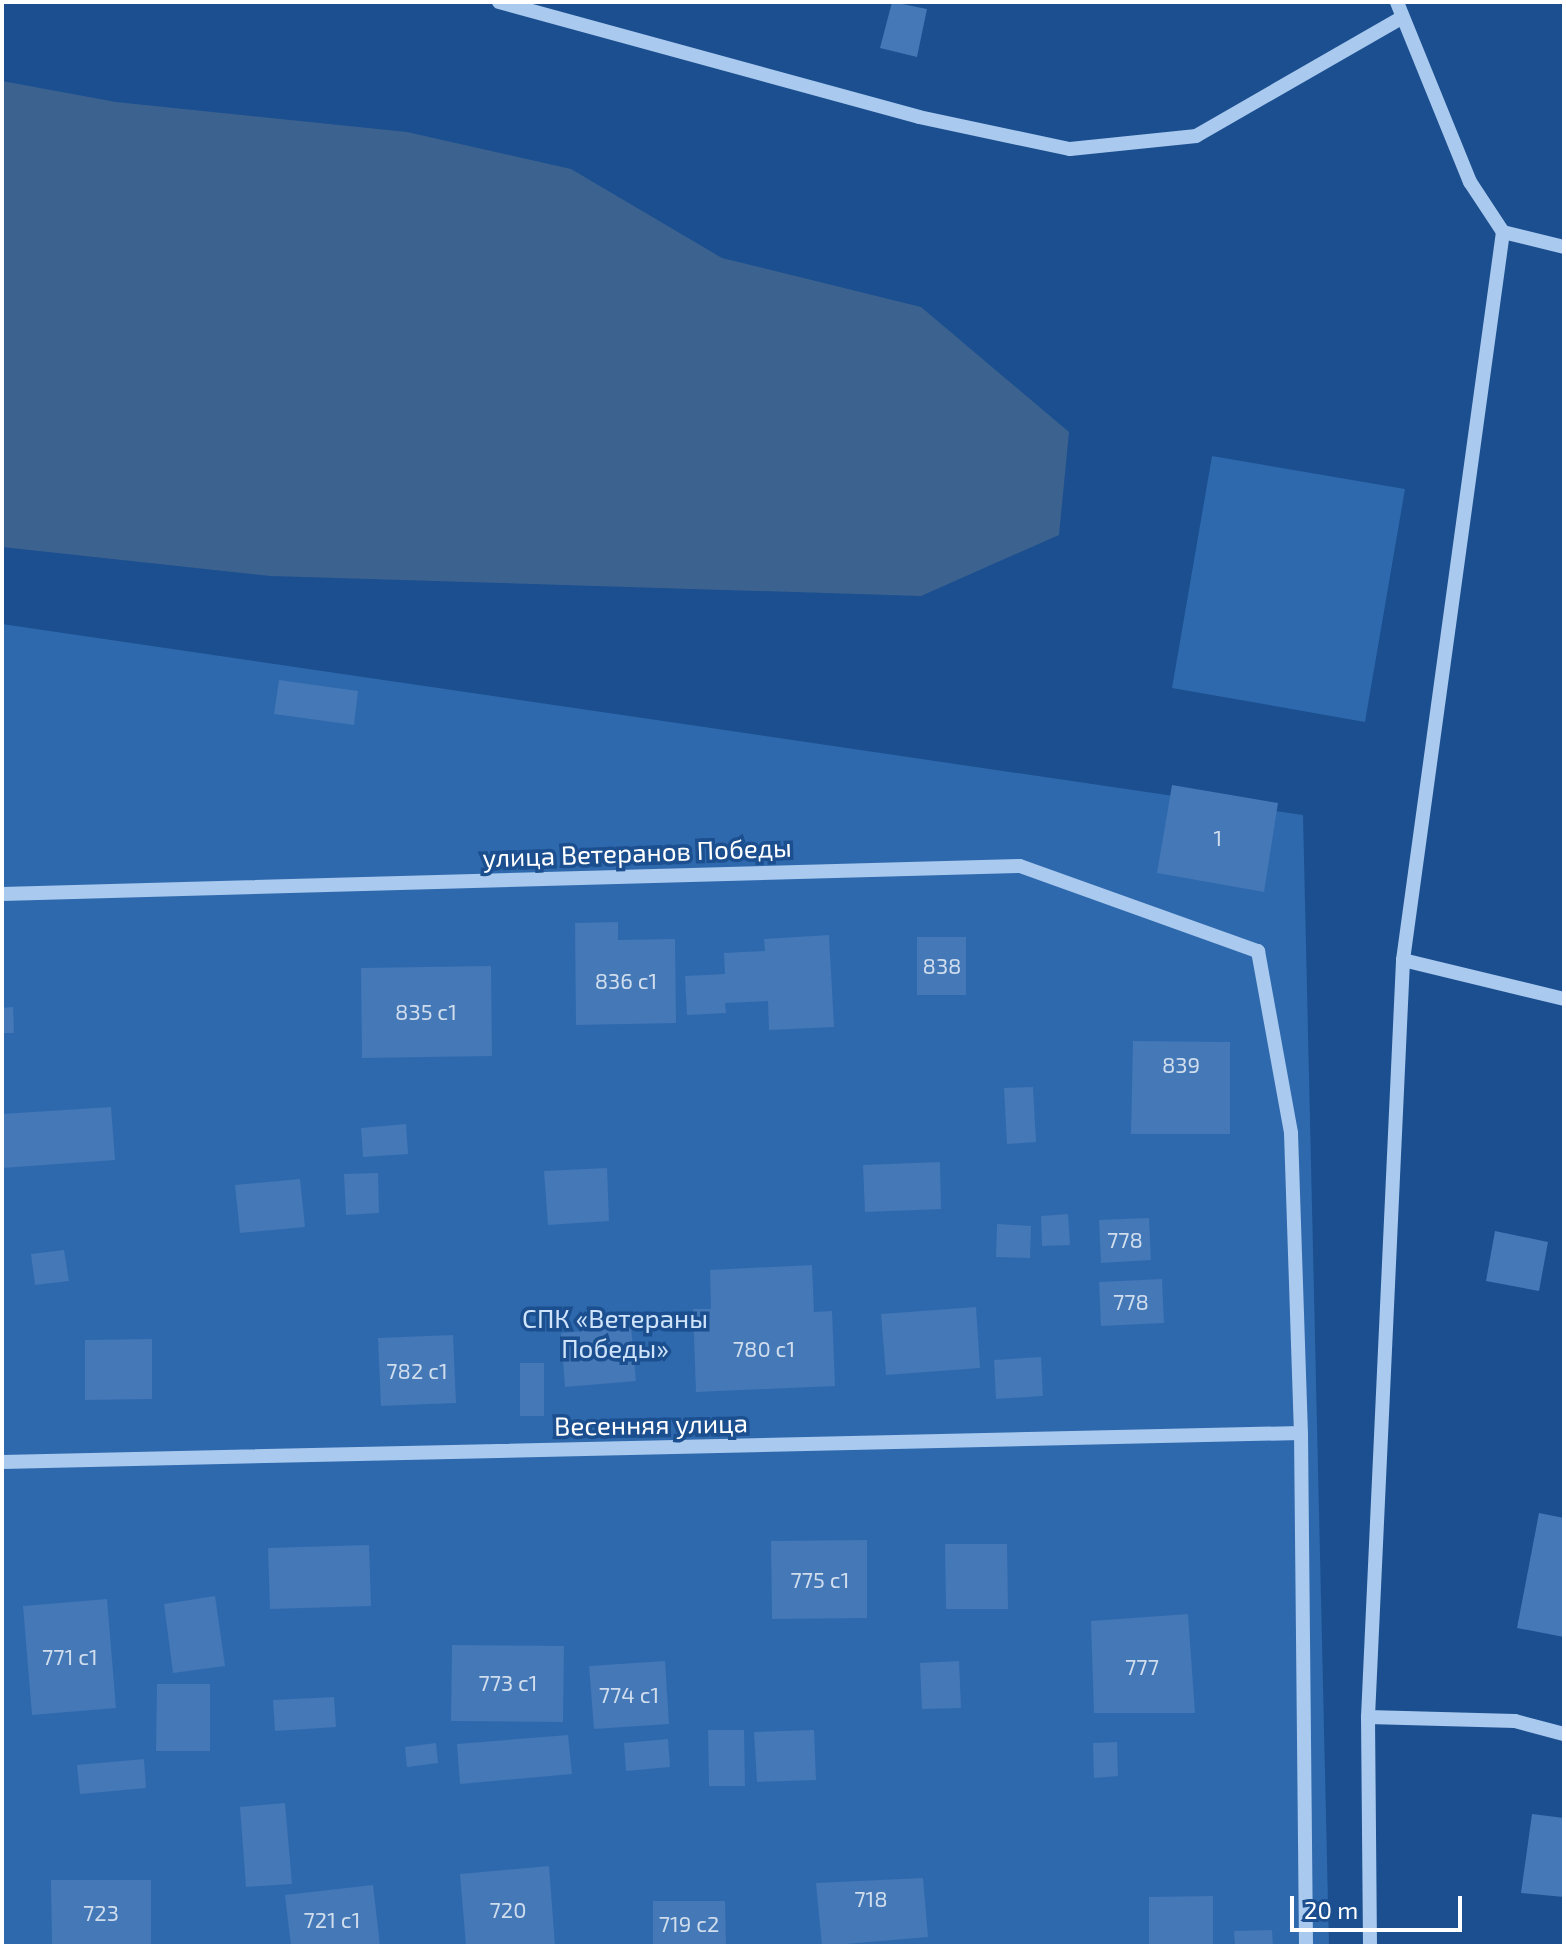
<!DOCTYPE html>
<html>
<head>
<meta charset="utf-8">
<style>
	body { margin:0 }
	#map { position:relative; width:1566px; height:1948px; overflow:hidden; background:#1b4f8f; font-family:"Exo 2",sans-serif }
	div>[style] { position:absolute }
	.green>* { inset:0; background:#2e69ad }
	.water>* { inset:0; background:#3c6290 }
	.building>* { inset:0; background:#4478b7 }
	.minor>* { height:14px; margin:-7px; padding:0 7px; transform-origin:7px; border-radius:7px; background:#a9c9ee }
	span { translate:-50% -50%; white-space:nowrap; text-align:center; line-height:1.15; -webkit-text-stroke:7px #1b4f8f; paint-order:stroke }
	.number-label { font-size:22px; color:#d0dded }
	.number-label span { -webkit-text-stroke-width:0 }
	.street-label { font-size:26px; color:#fff }
	.park-label { font-size:26px; color:#cfe3fa }
	.frame { position:absolute; inset:0; border:4px solid #fff; pointer-events:none }
	.scale { position:absolute; left:1290px; top:1896px; width:172px; height:36px; box-sizing:border-box; border:4px solid #fff; border-top:0; padding-left:10px; font-size:24px; line-height:28px; white-space:nowrap; color:#fff; -webkit-text-stroke:6px #1b4f8f; paint-order:stroke }
</style>
</head>
<body>
<div id="map">
	<div class="green">
		<div style="clip-path:polygon(1212px 456px,1405px 489px,1365px 722px,1172px 688px)"></div>
		<div style="clip-path:polygon(2px 624px,1303px 815px,1329px 1946px,2px 1946px)"></div>
	</div>
	<div class="water">
		<div style="clip-path:polygon(2px 81px,116px 102px,407px 132px,571px 169px,722px 258px,921px 307px,1069px 432px,1059px 535px,921px 596px,270px 576px,2px 547px)"></div>
	</div>
	<div class="building">
		<div style="clip-path:polygon(892px 2px,927px 9px,917px 57px,880px 48px)"></div>
		<div style="clip-path:polygon(279px 680px,358px 691px,354px 725px,274px 714px)"></div>
		<div style="clip-path:polygon(1172px 785px,1278px 803px,1264px 892px,1157px 873px)"></div>
		<div style="clip-path:polygon(618px 922px,618px 940px,675px 939px,676px 1023px,576px 1025px,575px 923px)"></div>
		<div style="clip-path:polygon(829px 935px,834px 1027px,769px 1030px,768px 1001px,725px 1003px,726px 1013px,687px 1015px,685px 976px,725px 974px,724px 953px,765px 951px,764px 939px)"></div>
		<div style="clip-path:polygon(917px 937px,966px 937px,966px 995px,917px 995px)"></div>
		<div style="clip-path:polygon(491px 966px,492px 1056px,362px 1058px,361px 968px)"></div>
		<div style="clip-path:polygon(13px 1007px,14px 1033px,2px 1033px,2px 1008px)"></div>
		<div style="clip-path:polygon(1133px 1041px,1230px 1042px,1230px 1134px,1131px 1134px)"></div>
		<div style="clip-path:polygon(1033px 1087px,1036px 1142px,1007px 1144px,1004px 1088px)"></div>
		<div style="clip-path:polygon(111px 1107px,115px 1160px,2px 1168px,2px 1114px)"></div>
		<div style="clip-path:polygon(406px 1124px,408px 1154px,363px 1157px,361px 1128px)"></div>
		<div style="clip-path:polygon(940px 1162px,941px 1209px,865px 1212px,863px 1165px)"></div>
		<div style="clip-path:polygon(607px 1168px,609px 1221px,548px 1225px,544px 1171px)"></div>
		<div style="clip-path:polygon(378px 1173px,379px 1213px,346px 1215px,344px 1174px)"></div>
		<div style="clip-path:polygon(300px 1179px,305px 1227px,240px 1233px,235px 1185px)"></div>
		<div style="clip-path:polygon(1068px 1214px,1070px 1245px,1042px 1246px,1041px 1216px)"></div>
		<div style="clip-path:polygon(1149px 1218px,1151px 1260px,1101px 1263px,1099px 1220px)"></div>
		<div style="clip-path:polygon(997px 1224px,1031px 1226px,1030px 1258px,996px 1257px)"></div>
		<div style="clip-path:polygon(1495px 1231px,1548px 1242px,1539px 1291px,1486px 1281px)"></div>
		<div style="clip-path:polygon(64px 1250px,69px 1281px,35px 1285px,31px 1254px)"></div>
		<div style="clip-path:polygon(812px 1265px,814px 1312px,832px 1311px,835px 1386px,696px 1392px,693px 1309px,711px 1309px,710px 1270px)"></div>
		<div style="clip-path:polygon(1162px 1279px,1164px 1323px,1101px 1326px,1099px 1282px)"></div>
		<div style="clip-path:polygon(976px 1307px,980px 1368px,886px 1375px,881px 1314px)"></div>
		<div style="clip-path:polygon(631px 1327px,636px 1381px,565px 1387px,561px 1333px)"></div>
		<div style="clip-path:polygon(453px 1335px,456px 1403px,381px 1406px,378px 1338px)"></div>
		<div style="clip-path:polygon(152px 1339px,152px 1399px,85px 1400px,85px 1340px)"></div>
		<div style="clip-path:polygon(1041px 1357px,1043px 1396px,996px 1399px,994px 1360px)"></div>
		<div style="clip-path:polygon(520px 1363px,544px 1363px,544px 1416px,520px 1416px)"></div>
		<div style="clip-path:polygon(1539px 1513px,1564px 1518px,1564px 1637px,1517px 1628px)"></div>
		<div style="clip-path:polygon(867px 1540px,867px 1618px,772px 1619px,771px 1541px)"></div>
		<div style="clip-path:polygon(945px 1544px,1007px 1544px,1008px 1609px,946px 1609px)"></div>
		<div style="clip-path:polygon(369px 1545px,371px 1606px,270px 1609px,268px 1548px)"></div>
		<div style="clip-path:polygon(215px 1596px,225px 1666px,173px 1673px,164px 1604px)"></div>
		<div style="clip-path:polygon(107px 1599px,116px 1708px,32px 1715px,23px 1606px)"></div>
		<div style="clip-path:polygon(1188px 1614px,1195px 1713px,1094px 1713px,1091px 1621px)"></div>
		<div style="clip-path:polygon(452px 1645px,564px 1646px,563px 1722px,451px 1721px)"></div>
		<div style="clip-path:polygon(665px 1661px,669px 1724px,594px 1729px,589px 1666px)"></div>
		<div style="clip-path:polygon(959px 1661px,961px 1708px,922px 1709px,920px 1663px)"></div>
		<div style="clip-path:polygon(157px 1684px,210px 1684px,210px 1751px,156px 1751px)"></div>
		<div style="clip-path:polygon(334px 1697px,336px 1727px,275px 1731px,273px 1700px)"></div>
		<div style="clip-path:polygon(708px 1730px,744px 1730px,745px 1786px,709px 1786px)"></div>
		<div style="clip-path:polygon(814px 1730px,816px 1780px,757px 1782px,754px 1732px)"></div>
		<div style="clip-path:polygon(568px 1735px,572px 1774px,460px 1784px,457px 1744px)"></div>
		<div style="clip-path:polygon(668px 1739px,670px 1767px,626px 1771px,624px 1743px)"></div>
		<div style="clip-path:polygon(1117px 1742px,1118px 1776px,1094px 1778px,1093px 1743px)"></div>
		<div style="clip-path:polygon(436px 1743px,438px 1763px,407px 1767px,405px 1747px)"></div>
		<div style="clip-path:polygon(144px 1759px,146px 1788px,80px 1794px,77px 1765px)"></div>
		<div style="clip-path:polygon(285px 1803px,292px 1884px,246px 1887px,240px 1807px)"></div>
		<div style="clip-path:polygon(1532px 1814px,1564px 1818px,1564px 1897px,1521px 1893px)"></div>
		<div style="clip-path:polygon(549px 1866px,555px 1946px,466px 1946px,460px 1874px)"></div>
		<div style="clip-path:polygon(923px 1878px,928px 1937px,822px 1946px,816px 1883px)"></div>
		<div style="clip-path:polygon(51px 1880px,151px 1880px,151px 1946px,52px 1946px)"></div>
		<div style="clip-path:polygon(373px 1885px,380px 1946px,291px 1946px,285px 1895px)"></div>
		<div style="clip-path:polygon(1213px 1896px,1213px 1946px,1149px 1946px,1149px 1897px)"></div>
		<div style="clip-path:polygon(653px 1901px,725px 1901px,726px 1946px,653px 1946px)"></div>
		<div style="clip-path:polygon(1272px 1930px,1273px 1946px,1235px 1946px,1234px 1931px)"></div>
	</div>
	<div class="minor">
		<div style="left:499px;top:2px;width:435px;rotate:15.3deg"></div>
		<div style="left:919px;top:117px;width:154px;rotate:12deg"></div>
		<div style="left:1070px;top:149px;width:127px;rotate:-5.9deg"></div>
		<div style="left:1196px;top:136px;width:237px;rotate:-29.9deg"></div>
		<div style="left:1503px;top:232px;width:63px;rotate:13.8deg"></div>
		<div style="left:2px;top:894px;width:1018px;rotate:-1.58deg"></div>
		<div style="left:1020px;top:866px;width:253px;rotate:19.7deg"></div>
		<div style="left:1258px;top:951px;width:185px;rotate:79.7deg"></div>
		<div style="left:1291px;top:1133px;width:300px;rotate:88.1deg"></div>
		<div style="left:1301px;top:1433px;width:513px;rotate:89.44deg"></div>
		<div style="left:1403px;top:960px;width:166px;rotate:13.6deg"></div>
		<div style="left:2px;top:1462px;width:1299px;rotate:-1.28deg"></div>
		<div style="left:1368px;top:1717px;width:147px;rotate:1.6deg"></div>
		<div style="left:1515px;top:1721px;width:51px;rotate:14.9deg"></div>
		<div style="left:1370px;top:1946px;width:229px;rotate:-90.5deg"></div>
		<div style="left:1368px;top:1717px;width:758px;rotate:-87.35deg"></div>
		<div style="left:1403px;top:960px;width:735px;rotate:-82.18deg"></div>
		<div style="left:1503px;top:232px;width:60px;rotate:-123.4deg"></div>
		<div style="left:1470px;top:182px;width:194px;rotate:-112.1deg"></div>
	</div>
	<div class="number-label">
		<span style="left:1218px;top:838px">1</span>
		<span style="left:942px;top:966px">838</span>
		<span style="left:626px;top:981px">836 с1</span>
		<span style="left:426px;top:1012px">835 с1</span>
		<span style="left:1181px;top:1065px">839</span>
		<span style="left:1125px;top:1240px">778</span>
		<span style="left:1131px;top:1302px">778</span>
		<span style="left:764px;top:1349px">780 с1</span>
		<span style="left:417px;top:1371px">782 с1</span>
		<span style="left:820px;top:1580px">775 с1</span>
		<span style="left:70px;top:1657px">771 с1</span>
		<span style="left:1142px;top:1667px">777</span>
		<span style="left:508px;top:1683px">773 с1</span>
		<span style="left:629px;top:1695px">774 с1</span>
		<span style="left:871px;top:1899px">718</span>
		<span style="left:508px;top:1910px">720</span>
		<span style="left:101px;top:1913px">723</span>
		<span style="left:332px;top:1920px">721 с1</span>
		<span style="left:689px;top:1924px">719 с2</span>
	</div>
	<div class="street-label">
		<span style="left:637px;top:852px;rotate:-2deg">улица Ветеранов Победы</span>
		<span style="left:651px;top:1424px;rotate:-1deg">Весенняя улица</span>
	</div>
	<div class="park-label">
		<span style="left:615px;top:1333px">СПК «Ветераны<br>Победы»</span>
	</div>
	<div class="frame"></div>
	<div class="scale">20 m</div>
</div>
</body>
</html>
